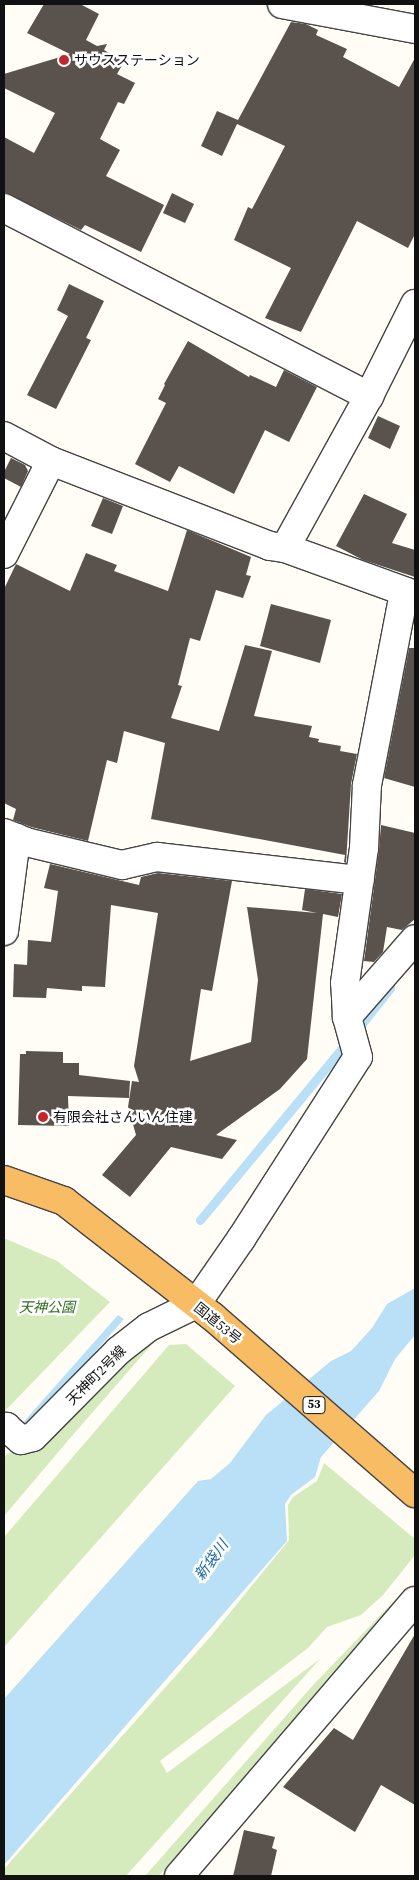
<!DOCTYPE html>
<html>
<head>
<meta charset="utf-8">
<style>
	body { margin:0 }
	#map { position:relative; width:419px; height:1880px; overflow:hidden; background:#fffdf5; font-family:"Source Serif 4","Noto Sans JP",serif }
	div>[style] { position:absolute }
	.green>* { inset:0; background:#d5ebbd }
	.water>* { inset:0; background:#b9e0f7 }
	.stream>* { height:9px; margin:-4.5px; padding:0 4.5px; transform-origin:4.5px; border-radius:4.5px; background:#b9e0f7 }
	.building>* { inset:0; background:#5a524d }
	.roads { filter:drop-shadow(1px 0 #444) drop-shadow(-1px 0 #444) drop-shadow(0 1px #444) drop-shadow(0 -1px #444) }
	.minor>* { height:28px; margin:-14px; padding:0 14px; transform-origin:14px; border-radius:14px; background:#fff }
	.tertiary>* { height:28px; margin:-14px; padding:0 14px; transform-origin:14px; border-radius:14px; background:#fff }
	.trunk>* { height:28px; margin:-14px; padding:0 14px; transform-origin:14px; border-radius:14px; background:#f7bc64 }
	.dots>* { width:14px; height:14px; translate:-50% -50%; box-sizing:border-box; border:2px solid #fff; border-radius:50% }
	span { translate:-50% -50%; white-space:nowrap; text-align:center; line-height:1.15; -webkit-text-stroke:5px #fff; paint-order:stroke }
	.shield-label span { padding:1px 4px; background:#fff; border:1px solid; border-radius:4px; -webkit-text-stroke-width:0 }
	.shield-label { font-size:12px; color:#111; font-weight:700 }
	.poi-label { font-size:14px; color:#111 }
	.left { translate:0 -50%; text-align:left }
	.park-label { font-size:14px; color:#2f6b1f; font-style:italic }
	.street-label { font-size:14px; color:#111 }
	.water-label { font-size:15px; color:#1768a6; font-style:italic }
	.frame { position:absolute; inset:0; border:5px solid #111; pointer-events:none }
</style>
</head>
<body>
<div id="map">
	<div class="green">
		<div style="clip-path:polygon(4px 1238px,57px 1261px,110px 1302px,4px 1412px)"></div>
		<div style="clip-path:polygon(160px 1335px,71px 1437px,4px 1516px,4px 1458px,7px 1454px,32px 1446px,123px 1361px)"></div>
		<div style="clip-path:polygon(186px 1344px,235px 1386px,4px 1647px,4px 1537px,169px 1345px)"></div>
		<div style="clip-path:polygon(324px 1463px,415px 1539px,415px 1555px,383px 1595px,361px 1615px,327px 1627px,308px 1648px,160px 1761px,167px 1773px,320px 1659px,126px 1876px,4px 1876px,4px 1869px,211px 1636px,289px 1540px,288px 1505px,293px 1497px,317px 1481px)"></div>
		<div style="clip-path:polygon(398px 1597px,159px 1876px,145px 1876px,314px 1684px)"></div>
	</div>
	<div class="water">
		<div style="clip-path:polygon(415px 1288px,415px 1335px,395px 1359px,379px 1391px,321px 1457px,315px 1477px,291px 1495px,285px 1504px,287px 1541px,4px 1865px,4px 1699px,198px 1481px,211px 1479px,230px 1463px,266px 1415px,331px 1361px,351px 1351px,372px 1328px,387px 1304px)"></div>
		<div style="clip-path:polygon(118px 1315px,124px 1319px,26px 1431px,20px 1426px)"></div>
	</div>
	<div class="stream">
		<div style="left:356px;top:1031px;width:55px;rotate:-51.7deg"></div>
		<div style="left:200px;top:1220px;width:232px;rotate:-50.4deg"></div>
	</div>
	<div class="building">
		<div style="clip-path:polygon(44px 4px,80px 4px,99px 14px,86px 40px,97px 46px,107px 44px,104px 50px,124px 62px,117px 74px,135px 83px,124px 104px,118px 102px,100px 139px,120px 150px,106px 176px,164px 205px,141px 252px,85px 225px,81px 230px,4px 192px,4px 137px,34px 153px,55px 113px,4px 88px,4px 74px,70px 54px,27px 33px)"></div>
		<div style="clip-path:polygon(291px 22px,306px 24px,318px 30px,316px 35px,347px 49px,343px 57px,399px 87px,415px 58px,415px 234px,408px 248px,357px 221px,301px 332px,265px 318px,291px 268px,234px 240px,248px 207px,252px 209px,285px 146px,237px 124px,222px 156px,201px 146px,217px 111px,238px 120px)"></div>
		<div style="clip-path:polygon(172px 193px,194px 204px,185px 223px,163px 213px)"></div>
		<div style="clip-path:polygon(69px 284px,104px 301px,86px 338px,91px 340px,56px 409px,27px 395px,68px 316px,57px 310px)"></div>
		<div style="clip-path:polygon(188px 341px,249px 377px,250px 375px,276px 387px,284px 370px,317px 387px,289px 442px,265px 430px,234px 494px,179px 466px,170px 482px,135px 464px,166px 403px,158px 399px,165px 385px,164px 384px)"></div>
		<div style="clip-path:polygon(378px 416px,400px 426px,390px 449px,368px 438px)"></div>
		<div style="clip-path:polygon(11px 458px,25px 465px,28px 471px,21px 487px,4px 478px,4px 472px)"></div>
		<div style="clip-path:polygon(364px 494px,407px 514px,392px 543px,415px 550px,415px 577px,363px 560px,336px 546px)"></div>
		<div style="clip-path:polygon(103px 498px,123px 506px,112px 534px,91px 526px)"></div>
		<div style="clip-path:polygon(187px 530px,251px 557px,246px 575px,251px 576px,243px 598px,216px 590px,200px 641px,190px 638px,178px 685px,182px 686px,171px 718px,219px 731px,245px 645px,272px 651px,254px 716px,312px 726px,309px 737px,319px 739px,318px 742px,341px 746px,340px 751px,357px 754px,351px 784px,346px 863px,344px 862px,345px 855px,151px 819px,165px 743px,124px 731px,117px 763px,107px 760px,88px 841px,31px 827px,13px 820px,16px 809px,4px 803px,4px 589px,16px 564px,70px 591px,86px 553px,117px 565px,114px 571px,168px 591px)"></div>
		<div style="clip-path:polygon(271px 604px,331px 620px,320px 663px,260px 646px)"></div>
		<div style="clip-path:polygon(409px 648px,415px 648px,415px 787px,384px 778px)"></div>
		<div style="clip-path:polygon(381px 825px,415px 833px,415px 919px,402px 930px,387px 927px,383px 952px,374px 962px,364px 961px,379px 850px)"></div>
		<div style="clip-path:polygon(50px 864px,139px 885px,141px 877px,158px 873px,232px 881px,212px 991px,201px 989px,190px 1061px,251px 1042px,258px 980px,247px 907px,317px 913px,302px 910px,305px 889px,342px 894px,338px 917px,323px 914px,307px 1059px,280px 1089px,216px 1135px,237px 1140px,222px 1159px,171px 1147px,130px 1197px,102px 1175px,136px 1135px,128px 1107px,132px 1081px,139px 1082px,134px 1066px,158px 913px,111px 905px,105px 987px,82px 986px,82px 991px,47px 988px,46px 998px,13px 997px,14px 964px,27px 965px,28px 940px,51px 942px,58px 891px,44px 888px)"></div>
		<div style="clip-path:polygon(26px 1051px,63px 1052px,63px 1063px,79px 1063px,79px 1075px,130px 1081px,129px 1098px,68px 1096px,69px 1126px,18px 1125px,20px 1054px,26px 1054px)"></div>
		<div style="clip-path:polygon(415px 1634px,415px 1805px,381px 1785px,355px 1832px,283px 1787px,334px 1728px,353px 1740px)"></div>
		<div style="clip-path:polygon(244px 1830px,275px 1837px,272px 1848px,277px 1850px,271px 1876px,233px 1876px)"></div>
	</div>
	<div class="roads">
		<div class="minor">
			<div style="left:282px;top:4px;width:135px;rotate:10.6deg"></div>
			<div style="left:4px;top:208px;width:411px;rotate:27.3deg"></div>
			<div style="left:4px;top:436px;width:53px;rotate:28deg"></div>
			<div style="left:51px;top:461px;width:235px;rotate:21.2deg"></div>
			<div style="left:270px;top:546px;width:15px;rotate:8deg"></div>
			<div style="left:285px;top:548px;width:138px;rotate:19.9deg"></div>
			<div style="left:4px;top:554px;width:104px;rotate:-63.2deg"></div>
			<div style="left:4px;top:833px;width:24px;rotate:22deg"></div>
			<div style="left:26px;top:842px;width:99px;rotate:13.5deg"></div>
			<div style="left:122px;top:865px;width:36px;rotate:-13deg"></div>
			<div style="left:157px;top:857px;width:204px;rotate:6.5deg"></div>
			<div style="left:4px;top:931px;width:94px;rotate:-82.6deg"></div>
			<div style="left:347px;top:1017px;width:103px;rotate:-48.9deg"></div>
			<div style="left:4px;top:1430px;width:4px;rotate:-56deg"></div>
			<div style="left:6px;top:1427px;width:20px;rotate:41deg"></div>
			<div style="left:21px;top:1440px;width:12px;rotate:-14deg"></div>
			<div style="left:33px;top:1437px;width:121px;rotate:-45.3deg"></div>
			<div style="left:118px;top:1351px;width:39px;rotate:-38deg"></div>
			<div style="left:149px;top:1327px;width:52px;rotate:-26.1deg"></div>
			<div style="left:196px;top:1304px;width:79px;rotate:-55.3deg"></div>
			<div style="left:241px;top:1239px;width:216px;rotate:-57.3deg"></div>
			<div style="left:358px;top:1057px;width:41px;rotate:-105.4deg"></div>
			<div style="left:347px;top:1017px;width:34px;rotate:-93deg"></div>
			<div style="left:345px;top:983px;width:136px;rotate:-82deg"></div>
			<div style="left:364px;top:848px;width:63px;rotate:-87.3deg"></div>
			<div style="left:367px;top:785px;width:197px;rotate:-79.1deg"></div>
			<div style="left:179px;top:1876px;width:362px;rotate:-49.4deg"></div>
		</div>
		<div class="tertiary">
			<div style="left:285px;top:548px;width:174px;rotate:-61.1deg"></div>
			<div style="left:369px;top:396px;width:103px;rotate:-63.4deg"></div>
		</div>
		<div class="trunk">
			<div style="left:4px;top:1180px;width:64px;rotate:19.3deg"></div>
			<div style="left:64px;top:1201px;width:189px;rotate:37.9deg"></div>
			<div style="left:213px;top:1317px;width:268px;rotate:41.1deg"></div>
		</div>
	</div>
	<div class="dots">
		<div style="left:64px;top:60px;background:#c4262e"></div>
		<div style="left:43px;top:1117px;background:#c4262e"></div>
	</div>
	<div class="shield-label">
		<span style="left:314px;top:1405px">53</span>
	</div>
	<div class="poi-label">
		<span class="left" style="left:74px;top:60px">サウスステーション</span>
		<span class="left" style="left:53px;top:1117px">有限会社さんいん住建</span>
	</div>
	<div class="park-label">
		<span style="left:47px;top:1307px">天神公園</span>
	</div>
	<div class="street-label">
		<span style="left:218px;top:1323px;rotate:39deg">国道53号</span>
		<span style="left:96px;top:1375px;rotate:-45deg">天神町2号線</span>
	</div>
	<div class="water-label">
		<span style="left:211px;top:1560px;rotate:-54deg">新袋川</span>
	</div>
	<div class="frame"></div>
</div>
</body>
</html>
